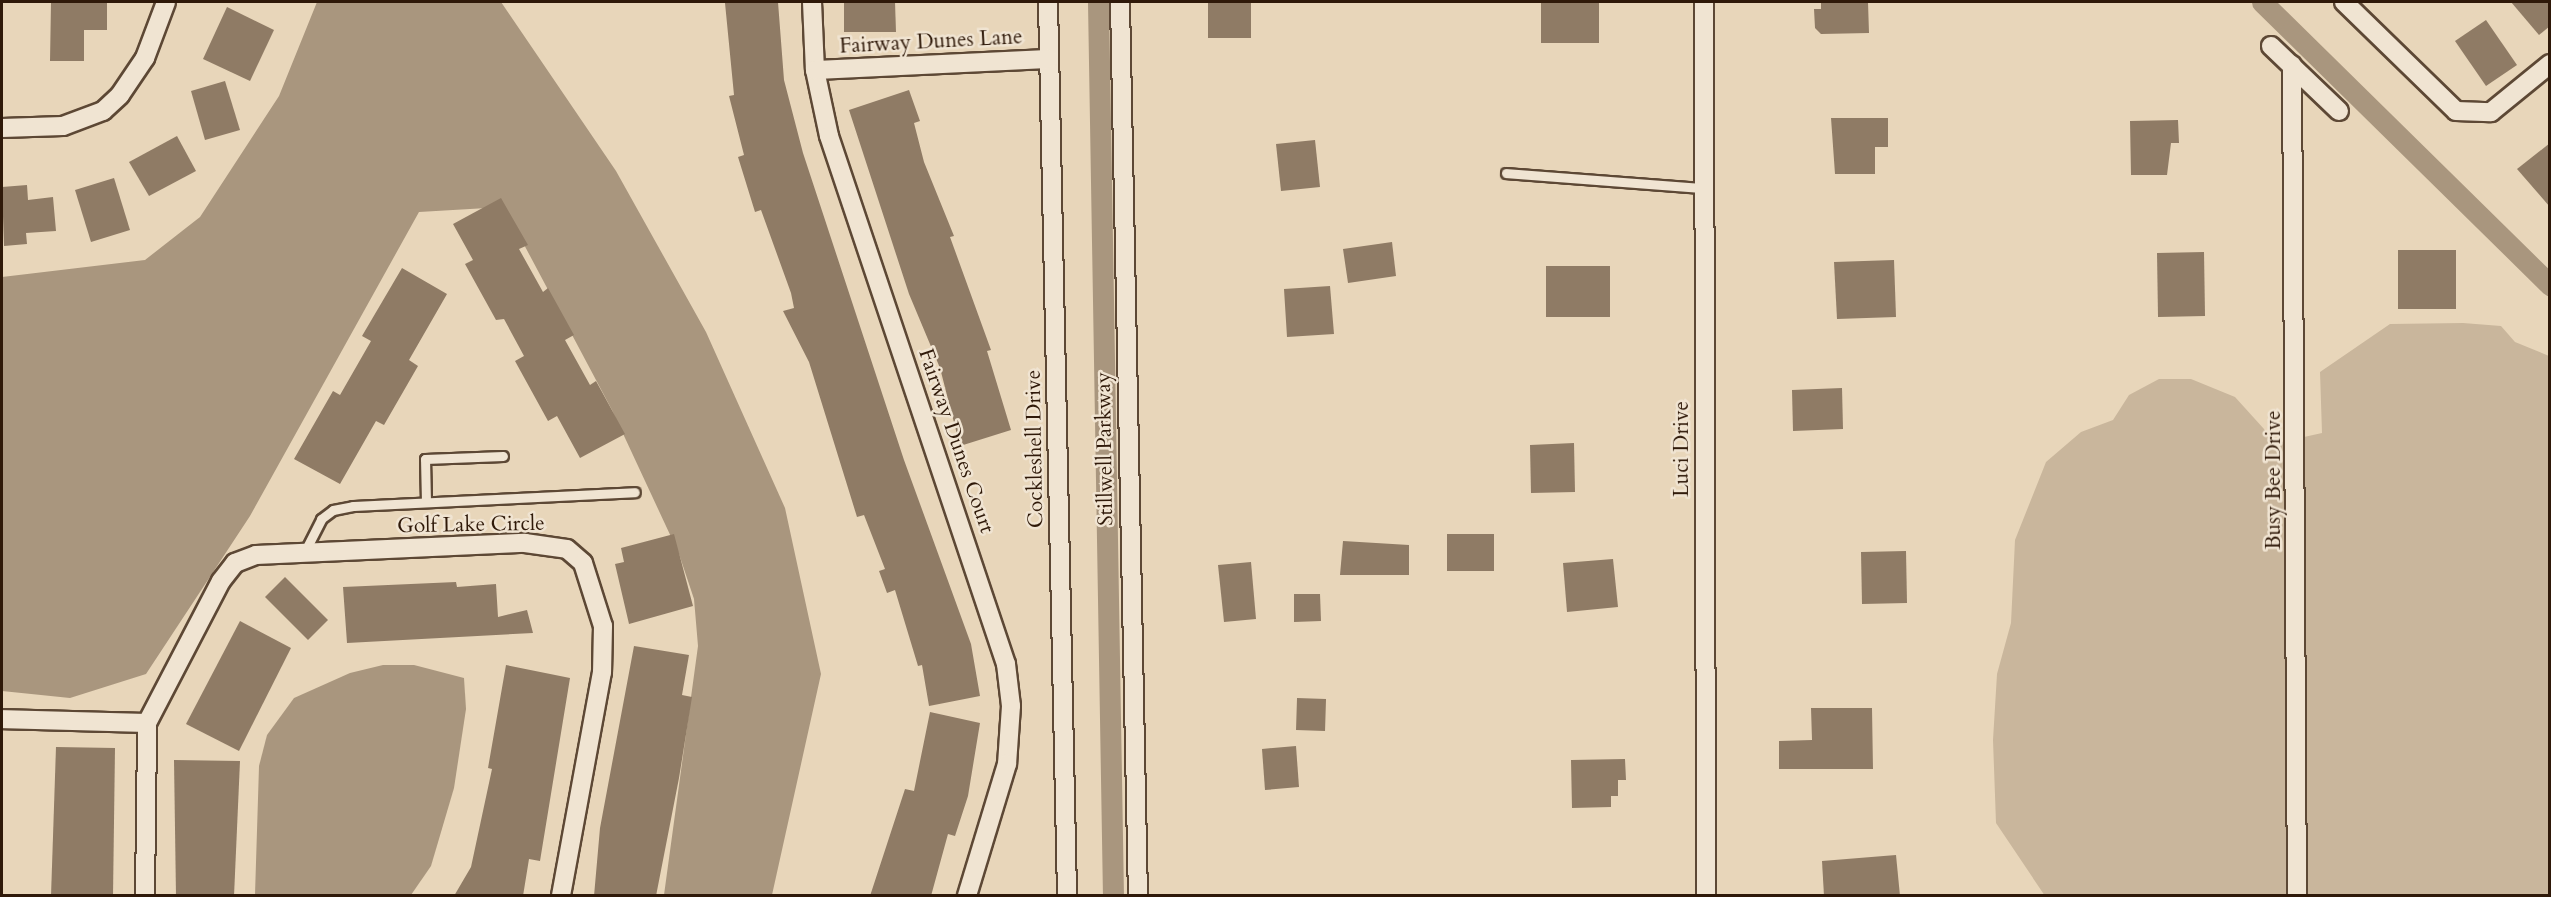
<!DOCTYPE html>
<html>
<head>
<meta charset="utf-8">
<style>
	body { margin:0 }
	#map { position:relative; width:2551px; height:897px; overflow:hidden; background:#e8d6ba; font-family:Cardo,serif }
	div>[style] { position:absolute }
	.green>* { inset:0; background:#c9b69c }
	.water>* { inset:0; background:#a9967e }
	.canal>* { height:21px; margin:-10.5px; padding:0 10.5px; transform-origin:10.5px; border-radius:10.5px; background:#a9967e }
	.building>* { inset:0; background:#8f7b65 }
	.roads { filter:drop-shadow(2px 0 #5d4835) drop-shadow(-2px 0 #5d4835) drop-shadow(0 2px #5d4835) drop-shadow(0 -2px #5d4835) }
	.lane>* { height:9px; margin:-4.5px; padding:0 4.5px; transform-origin:4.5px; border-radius:4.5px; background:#f0e4d2 }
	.street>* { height:18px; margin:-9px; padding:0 9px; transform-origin:9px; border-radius:9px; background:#f0e4d2 }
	span { translate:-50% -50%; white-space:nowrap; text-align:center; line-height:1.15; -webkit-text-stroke:5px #f0e4d2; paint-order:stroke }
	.street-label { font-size:21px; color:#2f1909 }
	.frame { position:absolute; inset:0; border:3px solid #2f1909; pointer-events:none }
</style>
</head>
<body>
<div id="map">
	<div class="green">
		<div style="clip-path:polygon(2463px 323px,2501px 326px,2515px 342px,2549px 356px,2549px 895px,2045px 896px,1996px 823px,1993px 740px,1997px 674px,2011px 623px,2015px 540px,2046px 462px,2081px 432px,2113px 420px,2129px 395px,2159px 379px,2191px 379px,2235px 397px,2264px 429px,2272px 444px,2322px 433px,2320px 372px,2390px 324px)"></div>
	</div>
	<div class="water">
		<div style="clip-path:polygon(317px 2px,501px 2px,616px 171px,706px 332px,785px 508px,821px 674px,772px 895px,664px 895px,698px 646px,694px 599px,679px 554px,612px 410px,504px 207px,419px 212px,250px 516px,146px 674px,70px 698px,2px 691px,2px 277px,145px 260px,200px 217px,279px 96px)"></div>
		<div style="clip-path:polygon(383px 665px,414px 665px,464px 678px,466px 709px,454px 788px,431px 866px,411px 895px,255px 895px,259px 766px,267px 735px,294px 698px,350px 673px)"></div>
	</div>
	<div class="canal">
		<div style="left:1098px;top:2px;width:894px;rotate:89.04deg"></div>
		<div style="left:2262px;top:2px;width:404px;rotate:44.5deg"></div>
	</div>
	<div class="building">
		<div style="clip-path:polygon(51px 2px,107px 2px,107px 30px,84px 30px,84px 61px,50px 61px)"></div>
		<div style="clip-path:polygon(778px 2px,784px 80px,803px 153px,904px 460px,971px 644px,980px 696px,929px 706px,922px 665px,918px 666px,895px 590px,887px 593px,879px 571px,885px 569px,864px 515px,857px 517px,809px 362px,783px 311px,794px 308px,791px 293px,761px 210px,755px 212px,738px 157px,744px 155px,729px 96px,734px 95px,725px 3px)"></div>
		<div style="clip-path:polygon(844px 2px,895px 2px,896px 32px,844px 32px)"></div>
		<div style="clip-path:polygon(1208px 2px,1251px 2px,1251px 38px,1208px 38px)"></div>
		<div style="clip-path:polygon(1541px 2px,1599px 2px,1599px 43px,1541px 43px)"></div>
		<div style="clip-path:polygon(1821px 2px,1868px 2px,1869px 33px,1821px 34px,1815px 28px,1814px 9px,1821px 9px)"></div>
		<div style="clip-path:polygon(2511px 2px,2550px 2px,2550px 26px,2539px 35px)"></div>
		<div style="clip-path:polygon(227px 7px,274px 30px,250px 81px,203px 59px)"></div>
		<div style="clip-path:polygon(2486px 20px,2517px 65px,2486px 86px,2455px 41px)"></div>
		<div style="clip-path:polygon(225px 81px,240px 130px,205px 140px,191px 91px)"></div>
		<div style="clip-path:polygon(909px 90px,920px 121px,914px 123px,924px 162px,954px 236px,950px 237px,991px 350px,987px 351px,1011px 430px,960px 446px,940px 368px,909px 294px,849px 110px)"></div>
		<div style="clip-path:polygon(1831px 118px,1888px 118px,1888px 147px,1875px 147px,1875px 174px,1835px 174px)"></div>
		<div style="clip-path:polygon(2178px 120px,2179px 143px,2171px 143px,2167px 175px,2131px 175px,2130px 121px)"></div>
		<div style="clip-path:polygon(177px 136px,196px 171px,149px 196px,129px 162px)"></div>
		<div style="clip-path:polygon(1315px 140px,1320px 187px,1281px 191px,1276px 144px)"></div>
		<div style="clip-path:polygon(2550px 143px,2550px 207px,2517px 169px)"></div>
		<div style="clip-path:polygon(114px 178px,130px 230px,91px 242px,75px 190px)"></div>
		<div style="clip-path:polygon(27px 185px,28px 200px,53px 197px,56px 231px,26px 233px,27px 244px,4px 246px,2px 187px)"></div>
		<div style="clip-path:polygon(501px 198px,528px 245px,519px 249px,543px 292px,548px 288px,574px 335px,565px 340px,590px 385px,596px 381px,625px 434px,580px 458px,557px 416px,548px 421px,515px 361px,524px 356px,504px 319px,496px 320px,465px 264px,473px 260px,453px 224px)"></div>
		<div style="clip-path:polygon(1392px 242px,1396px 276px,1348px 283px,1343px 249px)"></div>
		<div style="clip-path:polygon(2398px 250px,2456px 250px,2456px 309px,2398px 309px)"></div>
		<div style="clip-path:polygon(2204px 252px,2205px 316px,2158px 317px,2157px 253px)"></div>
		<div style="clip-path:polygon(1894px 260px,1896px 317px,1837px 319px,1834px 262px)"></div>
		<div style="clip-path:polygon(1546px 266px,1610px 266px,1610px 317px,1546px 317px)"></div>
		<div style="clip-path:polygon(402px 268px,447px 294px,409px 360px,418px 366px,384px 425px,376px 421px,340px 484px,294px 459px,333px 391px,340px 395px,371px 341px,362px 336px)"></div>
		<div style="clip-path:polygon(1330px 286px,1334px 334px,1287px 337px,1284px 289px)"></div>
		<div style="clip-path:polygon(1842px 388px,1843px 429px,1793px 431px,1792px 390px)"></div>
		<div style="clip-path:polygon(1574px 443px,1575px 492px,1531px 493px,1530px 445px)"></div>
		<div style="clip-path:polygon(674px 534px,693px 606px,629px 624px,615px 564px,624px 562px,621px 548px)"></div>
		<div style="clip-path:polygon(1447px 534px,1494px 534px,1494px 571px,1447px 571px)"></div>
		<div style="clip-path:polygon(1343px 541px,1409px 545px,1409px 575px,1340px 575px)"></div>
		<div style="clip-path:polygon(1906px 551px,1907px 603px,1862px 604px,1861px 552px)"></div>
		<div style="clip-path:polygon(1613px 559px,1618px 607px,1567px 612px,1563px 563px)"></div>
		<div style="clip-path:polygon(1251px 562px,1256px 619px,1224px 622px,1218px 565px)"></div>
		<div style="clip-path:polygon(285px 577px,328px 620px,308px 640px,265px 597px)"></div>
		<div style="clip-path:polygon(456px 582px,457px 587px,496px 584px,498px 617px,527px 610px,533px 633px,347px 643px,343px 587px)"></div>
		<div style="clip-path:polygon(1294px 594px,1320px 594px,1321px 621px,1294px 622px)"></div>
		<div style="clip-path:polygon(240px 621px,291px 648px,239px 751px,186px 724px)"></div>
		<div style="clip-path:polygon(634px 646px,689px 655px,682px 695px,692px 697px,679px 778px,656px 896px,594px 896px,600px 828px)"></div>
		<div style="clip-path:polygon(506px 665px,570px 678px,540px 861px,529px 859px,523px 896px,454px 896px,471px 867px,492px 769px,488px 768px)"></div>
		<div style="clip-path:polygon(1297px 698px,1326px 699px,1325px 731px,1296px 730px)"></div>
		<div style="clip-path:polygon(1811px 708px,1872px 708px,1873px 769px,1779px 769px,1779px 741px,1812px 740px)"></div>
		<div style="clip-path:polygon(930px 712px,980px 723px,968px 796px,955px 836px,948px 834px,931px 896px,870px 896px,905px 789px,914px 791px)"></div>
		<div style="clip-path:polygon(1296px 746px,1299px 787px,1265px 790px,1262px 749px)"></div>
		<div style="clip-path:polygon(56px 747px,115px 748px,113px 896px,51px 896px)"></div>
		<div style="clip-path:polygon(1625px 759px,1626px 780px,1618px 780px,1618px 796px,1611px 796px,1611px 807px,1572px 808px,1571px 760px)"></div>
		<div style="clip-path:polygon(174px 760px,240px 761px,234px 896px,176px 896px)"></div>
		<div style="clip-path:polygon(1896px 855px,1900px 896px,1824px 896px,1822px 861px)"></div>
	</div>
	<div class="roads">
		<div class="lane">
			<div style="left:1506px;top:173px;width:198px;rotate:4.4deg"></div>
			<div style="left:426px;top:502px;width:43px;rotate:-91.3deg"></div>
			<div style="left:425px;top:459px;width:78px;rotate:-2.2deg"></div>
			<div style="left:304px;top:553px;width:38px;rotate:-63deg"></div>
			<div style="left:321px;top:519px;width:15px;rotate:-37deg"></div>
			<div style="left:333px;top:510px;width:20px;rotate:-11deg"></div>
			<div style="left:353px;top:506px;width:282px;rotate:-2.8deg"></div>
		</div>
		<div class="street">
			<div style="left:812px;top:2px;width:68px;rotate:87.5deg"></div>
			<div style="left:815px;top:70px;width:67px;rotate:78deg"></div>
			<div style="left:829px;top:136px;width:557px;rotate:71.47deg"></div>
			<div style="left:1006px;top:664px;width:42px;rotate:83.2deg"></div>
			<div style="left:1011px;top:706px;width:58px;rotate:93.9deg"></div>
			<div style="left:1007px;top:764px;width:138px;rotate:106.9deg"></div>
			<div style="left:1048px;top:2px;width:894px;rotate:88.78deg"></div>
			<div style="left:1120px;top:2px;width:894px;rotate:88.85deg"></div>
			<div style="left:1704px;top:2px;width:894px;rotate:89.87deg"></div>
			<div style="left:2344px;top:2px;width:156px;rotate:44.2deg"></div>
			<div style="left:2456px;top:111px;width:35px;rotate:2deg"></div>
			<div style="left:2491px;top:112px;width:76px;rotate:-39.1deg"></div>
			<div style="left:2271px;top:46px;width:94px;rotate:43.7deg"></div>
			<div style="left:2292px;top:65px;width:831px;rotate:89.66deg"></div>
			<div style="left:815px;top:70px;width:234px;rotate:-2.7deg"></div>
			<div style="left:2px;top:128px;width:61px;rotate:-1.9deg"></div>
			<div style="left:63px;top:126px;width:43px;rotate:-20.6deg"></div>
			<div style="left:103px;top:111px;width:23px;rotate:-43deg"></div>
			<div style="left:120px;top:95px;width:45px;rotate:-56deg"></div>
			<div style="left:145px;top:58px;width:60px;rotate:-69.4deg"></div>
			<div style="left:2px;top:719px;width:145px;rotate:1.6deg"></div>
			<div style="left:145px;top:896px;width:173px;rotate:-89.3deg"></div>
			<div style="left:147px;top:723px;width:160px;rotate:-62.5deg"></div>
			<div style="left:221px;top:581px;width:23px;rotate:-52deg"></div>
			<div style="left:235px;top:563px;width:22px;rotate:-21deg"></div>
			<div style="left:256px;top:555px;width:269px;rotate:-2.6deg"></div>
			<div style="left:525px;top:543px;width:42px;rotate:8.1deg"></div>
			<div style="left:567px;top:549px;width:21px;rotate:41deg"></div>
			<div style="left:583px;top:563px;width:66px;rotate:72.4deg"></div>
			<div style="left:603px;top:626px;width:46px;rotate:91.2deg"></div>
			<div style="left:602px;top:672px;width:228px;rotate:100.4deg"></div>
		</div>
	</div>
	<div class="street-label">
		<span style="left:931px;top:42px;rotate:-3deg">Fairway Dunes Lane</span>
		<span style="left:956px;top:441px;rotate:71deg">Fairway Dunes Court</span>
		<span style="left:1035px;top:449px;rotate:-91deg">Cockleshell Drive</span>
		<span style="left:1105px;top:449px;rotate:-91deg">Stillwell Parkway</span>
		<span style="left:1682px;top:449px;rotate:-90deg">Luci Drive</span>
		<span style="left:2274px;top:480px;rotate:-90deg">Busy Bee Drive</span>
		<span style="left:471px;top:525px;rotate:-1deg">Golf Lake Circle</span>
	</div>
	<div class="frame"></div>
</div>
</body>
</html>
